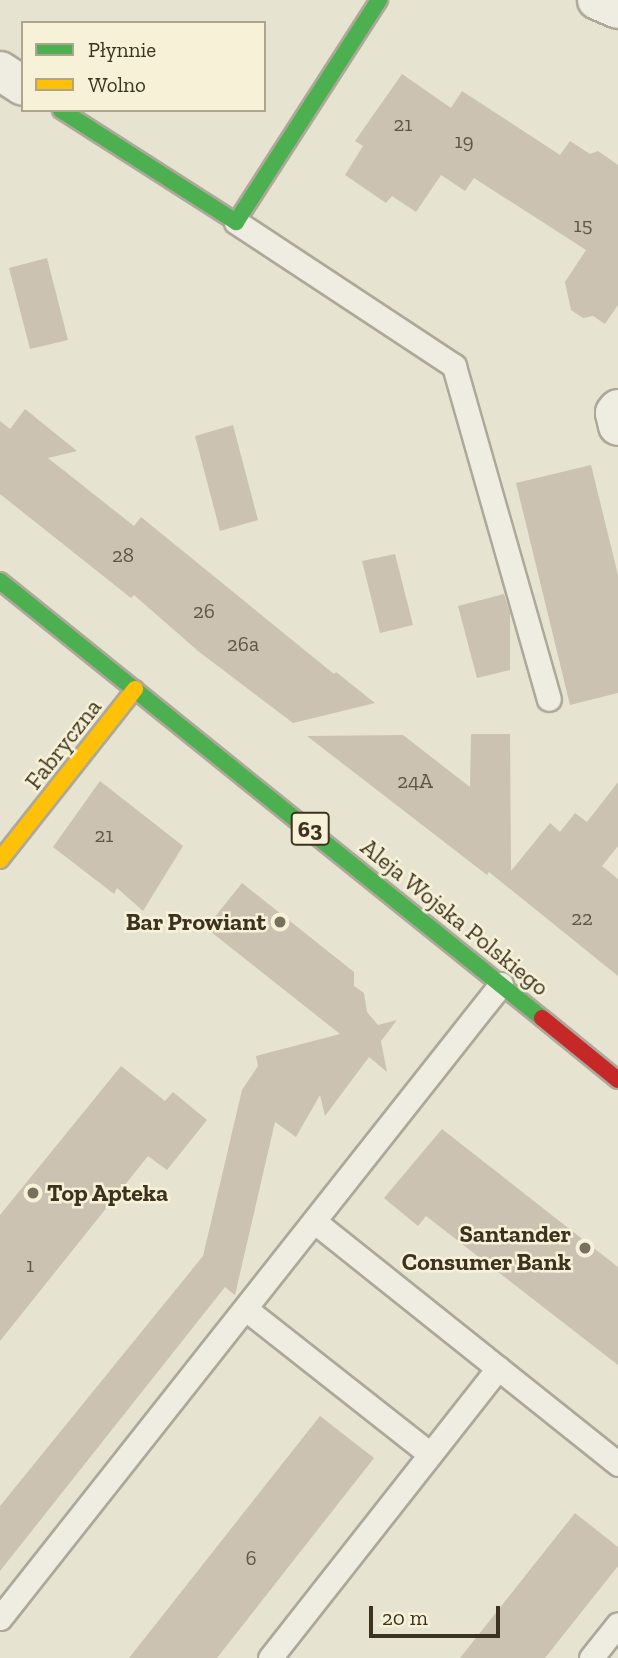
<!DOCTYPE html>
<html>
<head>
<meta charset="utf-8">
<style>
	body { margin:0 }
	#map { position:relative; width:618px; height:1658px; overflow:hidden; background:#e7e3d1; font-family:"Zilla Slab",serif }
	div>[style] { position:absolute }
	.building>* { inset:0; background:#cbc2b1 }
	.roads { filter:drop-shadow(2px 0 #ada899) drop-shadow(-2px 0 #ada899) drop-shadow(0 2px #ada899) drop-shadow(0 -2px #ada899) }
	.lane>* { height:23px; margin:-11.5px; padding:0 11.5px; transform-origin:11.5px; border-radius:11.5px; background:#efece2 }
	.street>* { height:38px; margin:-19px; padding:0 19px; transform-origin:19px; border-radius:19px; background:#efece2 }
	.fast>* { height:16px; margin:-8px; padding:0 8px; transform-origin:8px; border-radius:8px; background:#4caf50 }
	.slow>* { height:16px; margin:-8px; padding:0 8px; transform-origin:8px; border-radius:8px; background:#ffc107 }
	.jam>* { height:16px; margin:-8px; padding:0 8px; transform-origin:8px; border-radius:8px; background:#c62828 }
	.dots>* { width:19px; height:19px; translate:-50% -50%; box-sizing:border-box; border:4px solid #f7f2d7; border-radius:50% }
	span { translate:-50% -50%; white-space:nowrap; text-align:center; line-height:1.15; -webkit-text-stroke:5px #f7f2d7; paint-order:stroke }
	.number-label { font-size:21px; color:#605644 }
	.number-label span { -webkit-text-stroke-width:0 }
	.shield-label span { padding:2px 5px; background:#f7f2d7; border:2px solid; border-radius:5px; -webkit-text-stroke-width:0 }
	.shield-label { font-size:23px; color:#3d321f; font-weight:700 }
	.street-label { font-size:24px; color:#3d321f }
	.poi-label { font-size:24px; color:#3d321f; font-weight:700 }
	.right { translate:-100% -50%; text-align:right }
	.left { translate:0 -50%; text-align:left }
	.legend { position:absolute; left:21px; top:21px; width:245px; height:91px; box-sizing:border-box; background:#f7f2d7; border:2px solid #ada58d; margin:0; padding:9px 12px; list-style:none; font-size:21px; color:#3d321f }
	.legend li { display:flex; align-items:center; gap:14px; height:35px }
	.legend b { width:35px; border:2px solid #ada58d }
	.scale { position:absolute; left:369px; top:1606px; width:131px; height:32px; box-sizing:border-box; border:4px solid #3d321f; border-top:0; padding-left:9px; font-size:21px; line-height:24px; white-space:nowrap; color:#3d321f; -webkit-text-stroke:5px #f7f2d7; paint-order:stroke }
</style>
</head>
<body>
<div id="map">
	<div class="building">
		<div style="clip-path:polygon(402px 74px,451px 108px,462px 91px,560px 155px,570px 141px,590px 154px,598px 151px,618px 165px,618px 305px,605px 324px,593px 316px,583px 318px,571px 310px,565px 282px,586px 250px,474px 178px,465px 191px,441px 175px,416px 212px,392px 196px,386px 203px,345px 175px,363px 146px,355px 141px)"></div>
		<div style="clip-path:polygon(47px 258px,68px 340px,30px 349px,9px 268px)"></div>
		<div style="clip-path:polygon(25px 409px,77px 451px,48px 458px,134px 526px,141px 517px,334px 674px,336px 672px,375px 703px,293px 723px,198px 651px,134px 595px,131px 598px,0 494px,0 421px,10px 429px)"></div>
		<div style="clip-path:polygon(233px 425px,258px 520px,220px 531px,195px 436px)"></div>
		<div style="clip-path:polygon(591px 465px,618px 575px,618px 693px,570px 705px,516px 483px)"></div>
		<div style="clip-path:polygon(395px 554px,413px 625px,380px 633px,362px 561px)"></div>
		<div style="clip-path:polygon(504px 594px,510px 613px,510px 670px,477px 678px,458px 606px)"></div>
		<div style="clip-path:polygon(471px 734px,510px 734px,511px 871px,550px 823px,560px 832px,575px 813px,587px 822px,618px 782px,618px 846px,602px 866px,618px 879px,618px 976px,489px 872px,487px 875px,307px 736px,403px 735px,470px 787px)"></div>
		<div style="clip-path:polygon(100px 781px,183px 846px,143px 911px,117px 888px,114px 894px,53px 847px)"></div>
		<div style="clip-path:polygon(242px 883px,354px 972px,354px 986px,364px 993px,367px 1012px,378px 1025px,397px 1020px,381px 1041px,387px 1072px,369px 1057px,325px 1116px,320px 1095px,296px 1137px,275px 1122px,235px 1295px,225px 1287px,0 1571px,0 1506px,203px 1256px,242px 1090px,258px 1066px,256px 1056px,340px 1034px,206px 928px)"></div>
		<div style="clip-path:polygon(121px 1066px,165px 1101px,173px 1092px,207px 1120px,167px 1170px,148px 1156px,0 1341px,0 1215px)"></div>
		<div style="clip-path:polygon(442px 1129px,618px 1267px,618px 1365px,426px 1216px,418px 1226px,384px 1198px)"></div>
		<div style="clip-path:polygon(320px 1416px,374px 1458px,217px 1658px,129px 1658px)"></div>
		<div style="clip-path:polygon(575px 1513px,618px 1547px,618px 1566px,545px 1658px,460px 1658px)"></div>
	</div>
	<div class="roads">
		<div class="lane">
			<div style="left:236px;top:222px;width:261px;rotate:33.4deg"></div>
			<div style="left:454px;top:366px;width:346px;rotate:74.1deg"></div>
			<div style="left:315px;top:1222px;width:388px;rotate:38.6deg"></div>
			<div style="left:247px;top:1310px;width:233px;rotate:38.2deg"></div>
			<div style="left:0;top:1618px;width:808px;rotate:-51.68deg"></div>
			<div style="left:270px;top:1658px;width:369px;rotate:-51.8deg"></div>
			<div style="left:591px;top:1658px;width:43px;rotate:-51.5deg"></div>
		</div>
		<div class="street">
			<div style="left:597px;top:0;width:23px;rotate:23deg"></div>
			<div style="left:0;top:71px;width:27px;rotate:33deg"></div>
			<div style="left:618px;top:409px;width:5px;rotate:127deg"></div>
			<div style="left:615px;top:413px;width:13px;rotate:77deg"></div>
		</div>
		<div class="fast">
			<div style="left:61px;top:110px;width:208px;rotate:32.6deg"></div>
			<div style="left:236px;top:222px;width:264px;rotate:-57.2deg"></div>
			<div style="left:0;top:581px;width:696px;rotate:38.88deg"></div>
		</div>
		<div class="slow">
			<div style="left:0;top:860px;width:218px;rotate:-51.7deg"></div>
		</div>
		<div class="jam">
			<div style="left:542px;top:1018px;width:98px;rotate:39.2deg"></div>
		</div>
	</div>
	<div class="dots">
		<div style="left:280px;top:922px;background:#78705d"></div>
		<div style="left:33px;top:1193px;background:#78705d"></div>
		<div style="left:585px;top:1248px;background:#78705d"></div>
	</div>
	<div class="number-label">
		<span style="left:403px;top:124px">21</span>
		<span style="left:464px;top:141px">19</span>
		<span style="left:583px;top:225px">15</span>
		<span style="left:123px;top:555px">28</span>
		<span style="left:204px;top:611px">26</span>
		<span style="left:243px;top:644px">26a</span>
		<span style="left:415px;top:781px">24A</span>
		<span style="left:104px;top:835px">21</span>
		<span style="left:582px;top:918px">22</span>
		<span style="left:30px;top:1265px">1</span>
		<span style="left:251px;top:1558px">6</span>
	</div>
	<div class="shield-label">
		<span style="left:310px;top:829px">63</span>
	</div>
	<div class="street-label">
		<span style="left:63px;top:744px;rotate:-52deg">Fabryczna</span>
		<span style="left:455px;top:917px;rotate:39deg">Aleja Wojska Polskiego</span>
	</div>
	<div class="poi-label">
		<span class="right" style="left:266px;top:922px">Bar Prowiant</span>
		<span class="left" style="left:47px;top:1193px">Top Apteka</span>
		<span class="right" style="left:571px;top:1248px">Santander<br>Consumer Bank</span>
	</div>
	<ul class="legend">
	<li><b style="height:9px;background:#4caf50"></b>Płynnie</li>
	<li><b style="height:9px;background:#ffc107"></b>Wolno</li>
	</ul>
	<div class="scale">20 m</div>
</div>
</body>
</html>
